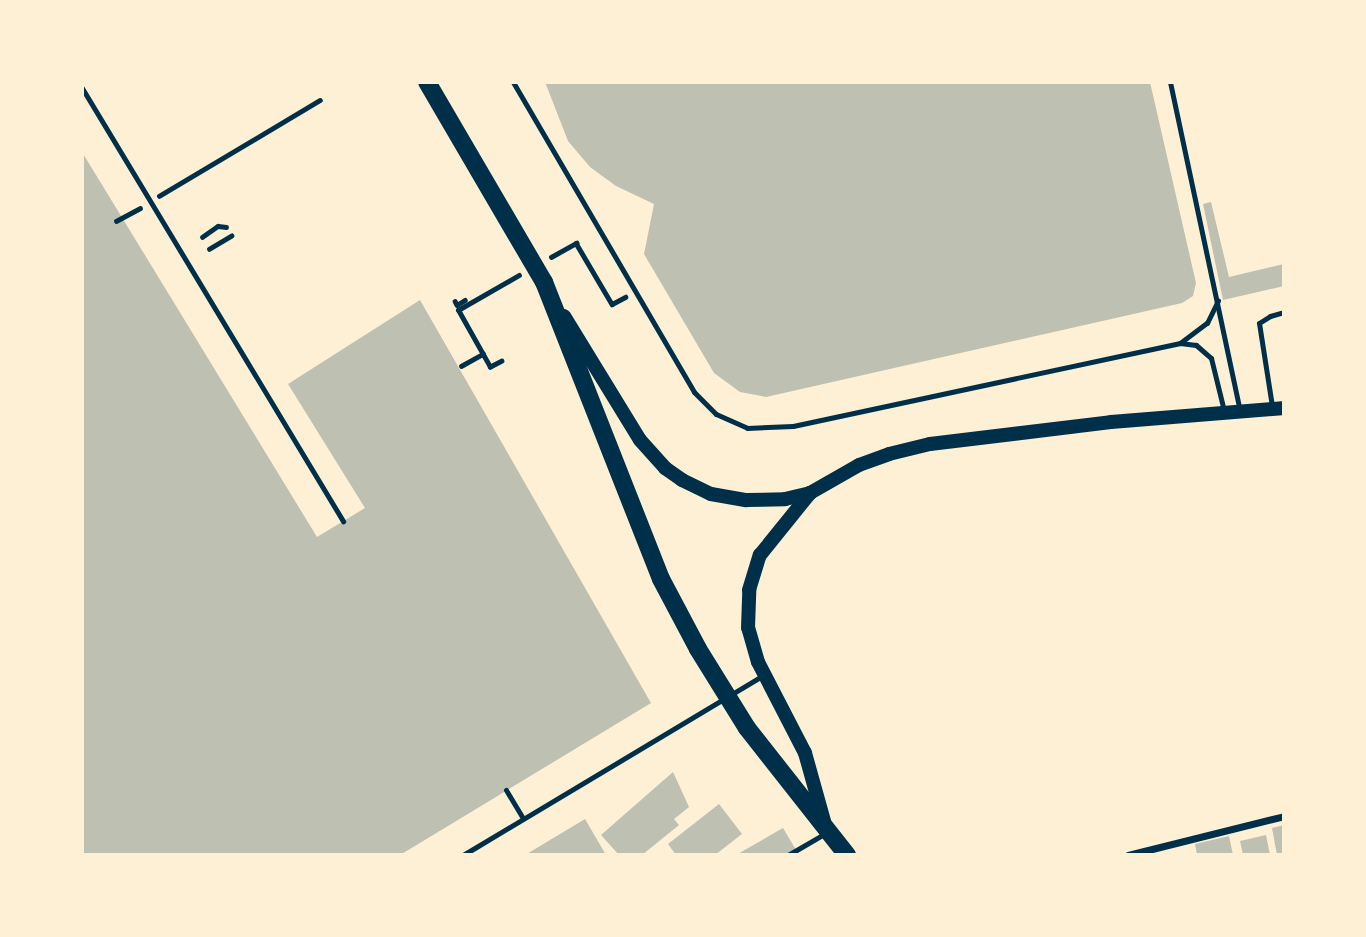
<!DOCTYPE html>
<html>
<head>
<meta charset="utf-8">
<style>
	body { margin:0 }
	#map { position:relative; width:1366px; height:937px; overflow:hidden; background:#fdf0d5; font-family:"Work Sans",sans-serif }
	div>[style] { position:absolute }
	.building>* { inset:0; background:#bec0b2 }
	.path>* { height:4.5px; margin:-2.25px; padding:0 2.25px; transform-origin:2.25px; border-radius:2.25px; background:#003049 }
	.service>* { height:5px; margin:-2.5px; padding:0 2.5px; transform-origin:2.5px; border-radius:2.5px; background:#003049 }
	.minor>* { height:7px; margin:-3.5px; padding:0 3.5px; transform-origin:3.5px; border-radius:3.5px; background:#003049 }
	.secondary>* { height:14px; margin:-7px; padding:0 7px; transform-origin:7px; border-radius:7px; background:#003049 }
	.primary>* { height:18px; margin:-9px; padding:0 9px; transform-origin:9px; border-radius:9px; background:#003049 }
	span { translate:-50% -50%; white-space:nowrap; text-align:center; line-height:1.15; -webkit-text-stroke:7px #fdf0d5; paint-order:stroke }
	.frame { position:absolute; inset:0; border:84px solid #fdf0d5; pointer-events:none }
</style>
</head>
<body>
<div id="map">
	<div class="building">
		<div style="clip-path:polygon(545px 82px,1150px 82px,1196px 283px,1193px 296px,1182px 303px,766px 397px,740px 392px,714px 373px,644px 254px,654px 204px,616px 186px,590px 167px,568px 141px)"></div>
		<div style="clip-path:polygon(82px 152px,317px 537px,365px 508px,288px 384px,420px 300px,651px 703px,400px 855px,85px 855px,82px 850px)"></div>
		<div style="clip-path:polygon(1211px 202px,1229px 277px,1284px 264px,1284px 286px,1223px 300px,1203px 204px)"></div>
		<div style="clip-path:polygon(673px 772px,689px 807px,674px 819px,679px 825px,642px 855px,619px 855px,601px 835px)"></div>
		<div style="clip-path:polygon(719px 804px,742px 834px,715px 855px,676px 855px,668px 844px)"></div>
		<div style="clip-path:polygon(585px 819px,606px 855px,525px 855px)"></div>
		<div style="clip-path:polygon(1284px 825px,1284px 855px,1277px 855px,1272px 828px)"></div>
		<div style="clip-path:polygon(783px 828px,799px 855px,736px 855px)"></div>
		<div style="clip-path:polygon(1266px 835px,1270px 855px,1243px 855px,1240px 841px)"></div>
		<div style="clip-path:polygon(1229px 836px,1233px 855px,1197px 855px,1195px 844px)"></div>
	</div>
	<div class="path">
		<div style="left:159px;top:196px;width:187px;rotate:-30.8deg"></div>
		<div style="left:116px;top:221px;width:27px;rotate:-28deg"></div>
		<div style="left:202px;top:237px;width:19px;rotate:-35deg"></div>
		<div style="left:218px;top:226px;width:8px;rotate:7deg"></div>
		<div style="left:209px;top:249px;width:26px;rotate:-31deg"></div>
		<div style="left:551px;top:257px;width:29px;rotate:-29deg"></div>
		<div style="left:576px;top:243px;width:71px;rotate:59.5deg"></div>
		<div style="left:612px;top:304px;width:15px;rotate:-28deg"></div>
		<div style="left:455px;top:301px;width:4px;rotate:63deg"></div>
		<div style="left:457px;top:305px;width:9px;rotate:-32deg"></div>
		<div style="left:502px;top:361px;width:13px;rotate:153deg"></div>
		<div style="left:490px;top:367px;width:65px;rotate:-119.3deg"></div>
		<div style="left:458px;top:310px;width:70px;rotate:-29.8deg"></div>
		<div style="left:461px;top:366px;width:25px;rotate:-29deg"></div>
	</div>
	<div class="service">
		<div style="left:513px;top:82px;width:359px;rotate:59.7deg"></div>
		<div style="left:694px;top:392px;width:31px;rotate:45deg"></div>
		<div style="left:716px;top:414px;width:34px;rotate:24deg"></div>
		<div style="left:747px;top:428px;width:46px;rotate:-2.5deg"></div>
		<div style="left:793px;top:426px;width:396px;rotate:-12.1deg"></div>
		<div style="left:1180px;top:343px;width:34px;rotate:-37deg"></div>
		<div style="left:1207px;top:323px;width:25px;rotate:-64deg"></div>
		<div style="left:1170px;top:82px;width:335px;rotate:78deg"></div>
		<div style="left:82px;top:88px;width:506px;rotate:58.92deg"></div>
		<div style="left:1180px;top:343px;width:16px;rotate:7deg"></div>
		<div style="left:1196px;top:345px;width:20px;rotate:41deg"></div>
		<div style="left:1211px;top:358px;width:55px;rotate:76.2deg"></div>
		<div style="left:1272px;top:406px;width:84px;rotate:-98.9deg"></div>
		<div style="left:1259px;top:323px;width:13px;rotate:-32deg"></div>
		<div style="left:1270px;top:316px;width:15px;rotate:-16deg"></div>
		<div style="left:506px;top:790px;width:33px;rotate:59deg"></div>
		<div style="left:463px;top:855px;width:351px;rotate:-30.9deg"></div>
		<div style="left:788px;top:855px;width:42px;rotate:-30.3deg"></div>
	</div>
	<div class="minor">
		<div style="left:1128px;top:855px;width:161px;rotate:-14deg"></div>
	</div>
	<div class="secondary">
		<div style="left:564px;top:316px;width:145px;rotate:58.5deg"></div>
		<div style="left:640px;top:440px;width:38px;rotate:48deg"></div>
		<div style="left:665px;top:468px;width:21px;rotate:35deg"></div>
		<div style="left:682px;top:480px;width:32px;rotate:26deg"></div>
		<div style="left:711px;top:494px;width:36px;rotate:10deg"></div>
		<div style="left:746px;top:500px;width:39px;rotate:-1deg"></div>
		<div style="left:785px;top:499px;width:26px;rotate:-13deg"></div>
		<div style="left:824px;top:821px;width:71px;rotate:-105.6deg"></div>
		<div style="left:805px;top:753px;width:102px;rotate:-117.3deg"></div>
		<div style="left:758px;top:662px;width:35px;rotate:-106deg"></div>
		<div style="left:748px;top:628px;width:38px;rotate:-88deg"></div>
		<div style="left:749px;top:590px;width:37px;rotate:-73deg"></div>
		<div style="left:760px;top:555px;width:80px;rotate:-51.1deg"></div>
		<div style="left:810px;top:493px;width:56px;rotate:-29.7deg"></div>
		<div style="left:859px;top:465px;width:32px;rotate:-20deg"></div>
		<div style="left:889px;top:454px;width:42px;rotate:-13.7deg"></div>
		<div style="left:930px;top:444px;width:182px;rotate:-6.9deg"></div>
		<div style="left:1111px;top:422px;width:174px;rotate:-4.6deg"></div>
	</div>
	<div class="primary">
		<div style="left:427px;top:82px;width:232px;rotate:59.7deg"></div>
		<div style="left:544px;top:282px;width:319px;rotate:68.5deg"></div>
		<div style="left:661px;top:579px;width:79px;rotate:62.1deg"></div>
		<div style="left:698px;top:649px;width:93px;rotate:58.2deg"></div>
		<div style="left:747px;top:728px;width:162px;rotate:51.8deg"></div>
	</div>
	<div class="frame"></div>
</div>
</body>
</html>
